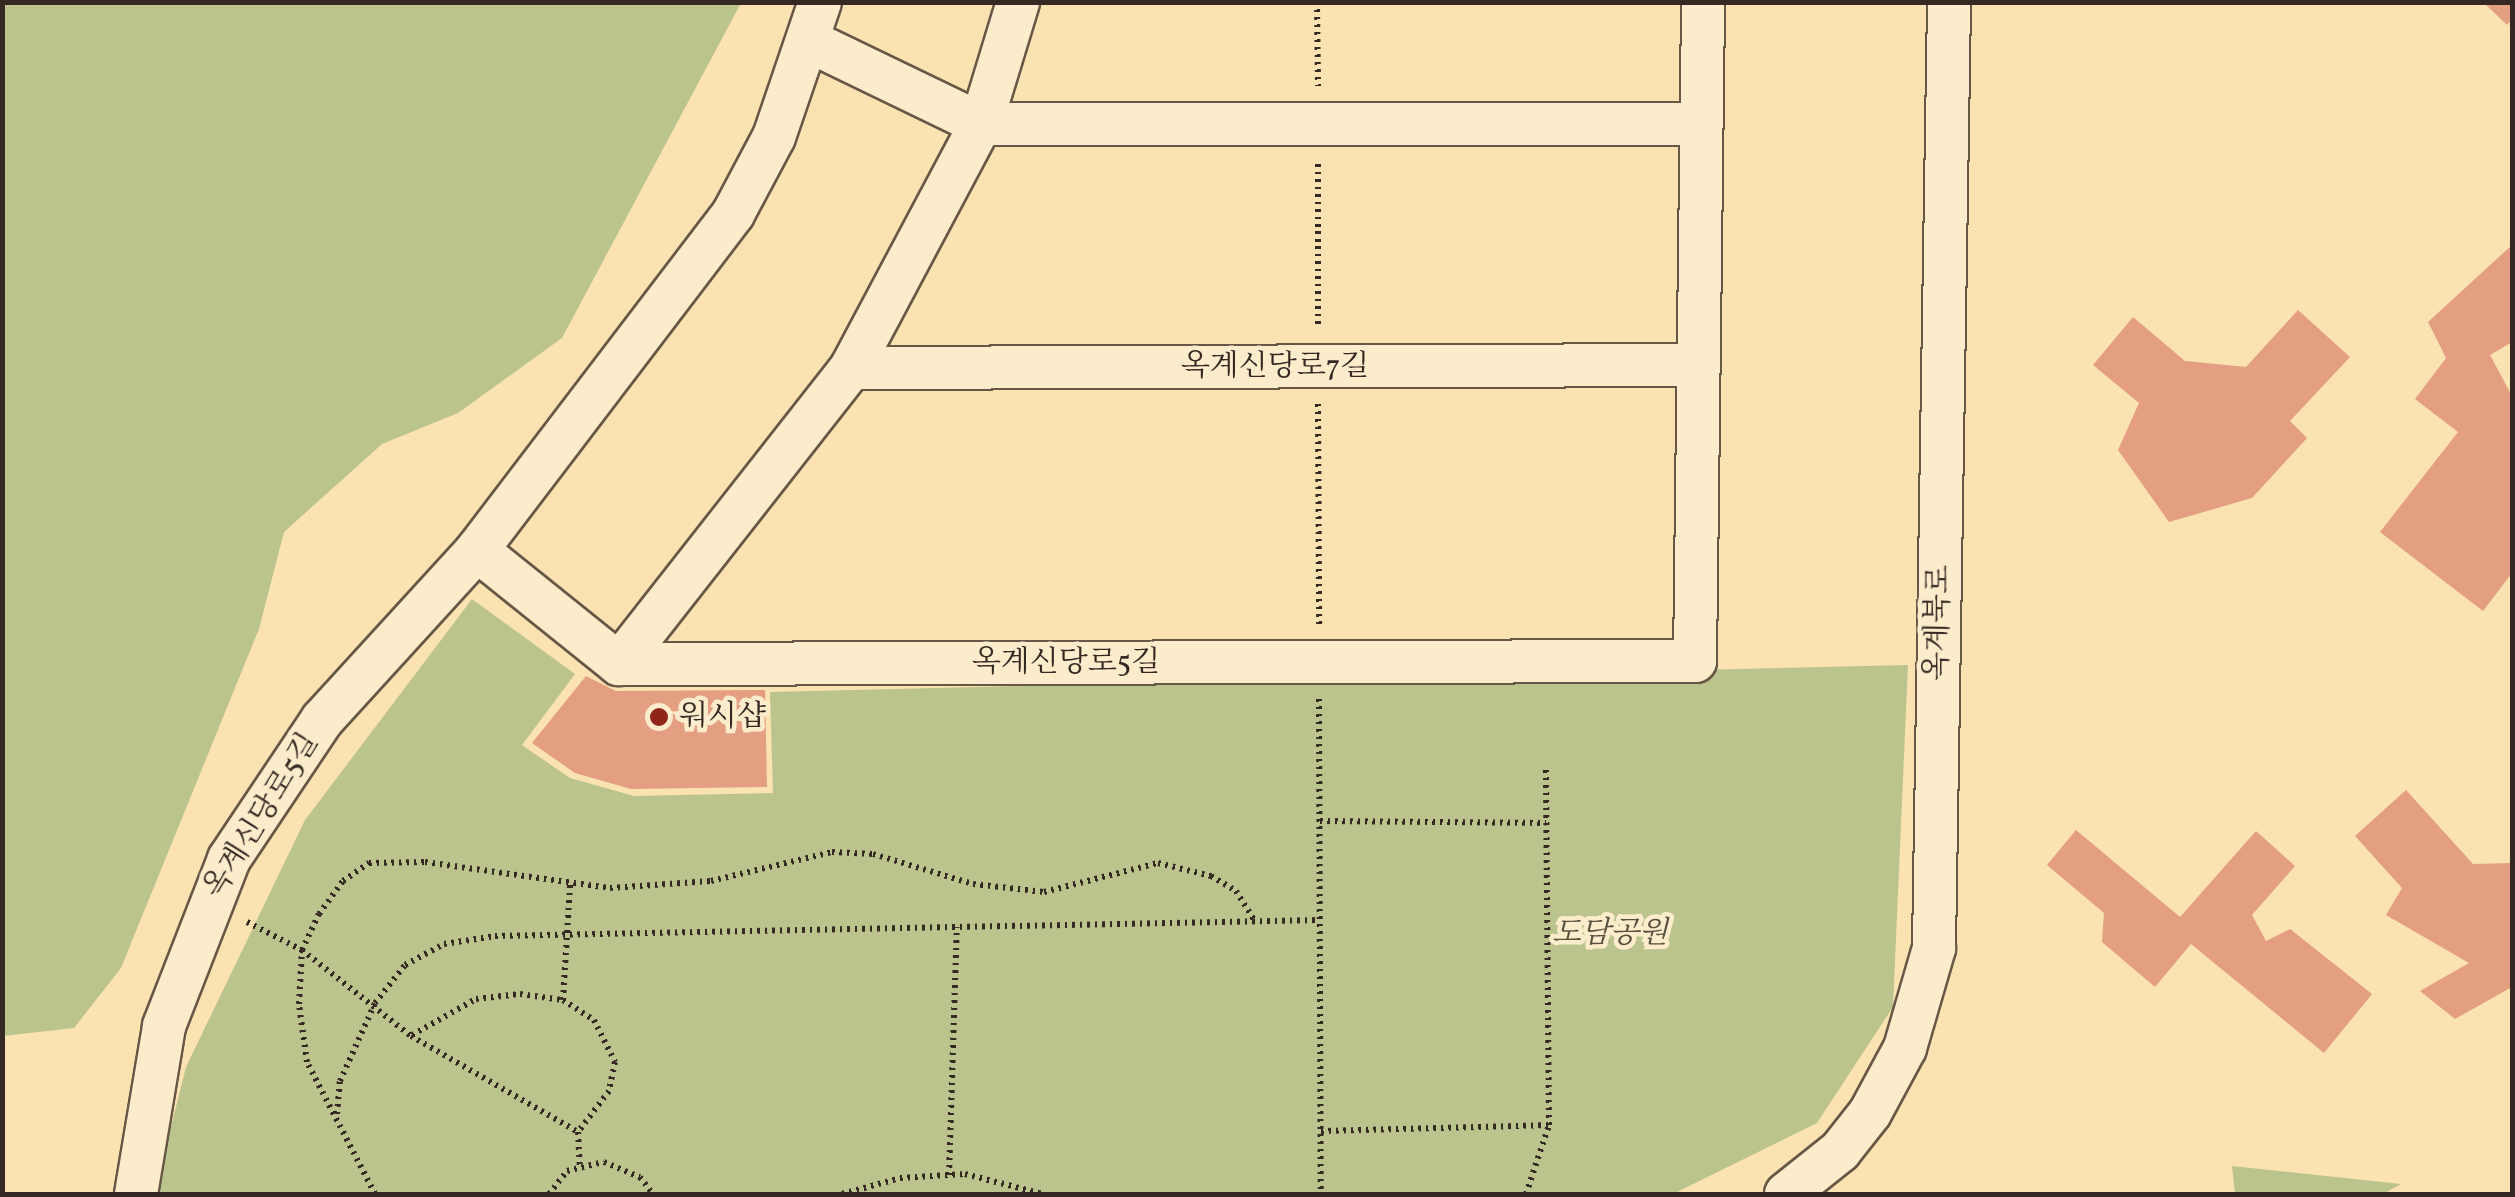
<!DOCTYPE html>
<html>
<head>
<meta charset="utf-8">
<style>
	body { margin:0 }
	#map { position:relative; width:2515px; height:1197px; overflow:hidden; background:#fbe2b1; font-family:Vollkorn,"Noto Serif KR",serif }
	div>[style] { position:absolute }
	.green>* { inset:0; background:#bcc48e }
	.building>* { inset:0; background:#e49e82 }
	.path>* { height:6px; margin-top:-3px; transform-origin:0; background:repeating-linear-gradient(90deg,#362924 0 2.5px,transparent 0 7.5px) }
	.roads { filter:drop-shadow(2px 0 #675747) drop-shadow(-2px 0 #675747) drop-shadow(0 2px #675747) drop-shadow(0 -2px #675747) }
	.minor>* { height:42px; margin:-21px; padding:0 21px; transform-origin:21px; border-radius:21px; background:#fceccc }
	.dots>* { width:28px; height:28px; translate:-50% -50%; box-sizing:border-box; border:5px solid #fceccc; border-radius:50% }
	span { translate:-50% -50%; white-space:nowrap; text-align:center; line-height:1.15; -webkit-text-stroke:9px #fceccc; paint-order:stroke }
	.street-label { font-size:30px; color:#362924 }
	.poi-label { font-size:30px; color:#362924 }
	.left { translate:0 -50%; text-align:left }
	.park-label { font-size:30px; color:#58503e; font-style:italic }
	.frame { position:absolute; inset:0; border:5px solid #362924; pointer-events:none }
</style>
</head>
<body>
<div id="map">
	<div class="green">
		<div style="clip-path:polygon(2px 3px,741px 3px,562px 338px,458px 413px,382px 444px,284px 532px,259px 629px,121px 968px,74px 1028px,3px 1036px)"></div>
		<div style="clip-path:polygon(472px 599px,575px 674px,522px 745px,570px 778px,634px 796px,773px 793px,770px 692px,1908px 665px,1893px 1007px,1817px 1123px,1673px 1194px,154px 1194px,186px 1067px,305px 820px)"></div>
		<div style="clip-path:polygon(2232px 1166px,2401px 1184px,2383px 1194px,2235px 1194px)"></div>
	</div>
	<div class="building">
		<div style="clip-path:polygon(2483px 2px,2512px 2px,2512px 19px,2507px 25px)"></div>
		<div style="clip-path:polygon(2512px 245px,2512px 342px,2490px 355px,2512px 396px,2512px 573px,2483px 611px,2380px 532px,2458px 432px,2415px 399px,2446px 358px,2428px 322px)"></div>
		<div style="clip-path:polygon(2298px 310px,2350px 357px,2290px 421px,2307px 438px,2252px 498px,2169px 522px,2118px 450px,2139px 403px,2093px 365px,2133px 317px,2185px 361px,2246px 367px)"></div>
		<div style="clip-path:polygon(586px 676px,616px 691px,765px 690px,767px 787px,631px 789px,575px 773px,532px 743px)"></div>
		<div style="clip-path:polygon(2406px 790px,2473px 864px,2512px 863px,2512px 987px,2455px 1019px,2420px 991px,2469px 963px,2386px 915px,2402px 888px,2355px 836px)"></div>
		<div style="clip-path:polygon(2076px 830px,2180px 917px,2256px 831px,2295px 866px,2252px 915px,2266px 941px,2290px 929px,2372px 994px,2324px 1053px,2191px 944px,2155px 987px,2102px 942px,2104px 913px,2047px 865px)"></div>
	</div>
	<div class="path">
		<div style="left:1317px;top:2px;width:84px;rotate:89.3deg"></div>
		<div style="left:1318px;top:164px;width:162px;rotate:90deg"></div>
		<div style="left:1318px;top:404px;width:222px;rotate:89.7deg"></div>
		<div style="left:1319px;top:699px;width:495px;rotate:89.8deg"></div>
		<div style="left:1320px;top:821px;width:226px;rotate:0.5deg"></div>
		<div style="left:247px;top:922px;width:62px;rotate:27deg"></div>
		<div style="left:302px;top:950px;width:139px;rotate:38.3deg"></div>
		<div style="left:411px;top:1036px;width:193px;rotate:29.9deg"></div>
		<div style="left:563px;top:1000px;width:116px;rotate:-86.5deg"></div>
		<div style="left:412px;top:1035px;width:73px;rotate:-29.4deg"></div>
		<div style="left:476px;top:999px;width:44px;rotate:-6.5deg"></div>
		<div style="left:520px;top:994px;width:43px;rotate:7.9deg"></div>
		<div style="left:563px;top:1000px;width:37px;rotate:33deg"></div>
		<div style="left:594px;top:1020px;width:47px;rotate:63.4deg"></div>
		<div style="left:615px;top:1062px;width:30px;rotate:102deg"></div>
		<div style="left:609px;top:1091px;width:51px;rotate:127.1deg"></div>
		<div style="left:578px;top:1132px;width:33px;rotate:87deg"></div>
		<div style="left:337px;top:1114px;width:33px;rotate:-85deg"></div>
		<div style="left:340px;top:1081px;width:85px;rotate:-65.8deg"></div>
		<div style="left:375px;top:1003px;width:48px;rotate:-51.7deg"></div>
		<div style="left:405px;top:965px;width:44px;rotate:-28.3deg"></div>
		<div style="left:444px;top:944px;width:52px;rotate:-8.9deg"></div>
		<div style="left:495px;top:936px;width:825px;rotate:-1.11deg"></div>
		<div style="left:1321px;top:1131px;width:228px;rotate:-1.5deg"></div>
		<div style="left:949px;top:1175px;width:248px;rotate:-88.2deg"></div>
		<div style="left:375px;top:1194px;width:148px;rotate:-117.3deg"></div>
		<div style="left:307px;top:1062px;width:59px;rotate:-97.9deg"></div>
		<div style="left:299px;top:1004px;width:54px;rotate:-86.8deg"></div>
		<div style="left:302px;top:950px;width:40px;rotate:-65deg"></div>
		<div style="left:319px;top:914px;width:41px;rotate:-54deg"></div>
		<div style="left:343px;top:881px;width:32px;rotate:-35deg"></div>
		<div style="left:369px;top:863px;width:56px;rotate:-1deg"></div>
		<div style="left:425px;top:862px;width:187px;rotate:8deg"></div>
		<div style="left:610px;top:888px;width:101px;rotate:-4deg"></div>
		<div style="left:711px;top:881px;width:124px;rotate:-13.5deg"></div>
		<div style="left:832px;top:852px;width:41px;rotate:2.8deg"></div>
		<div style="left:873px;top:854px;width:104px;rotate:16.7deg"></div>
		<div style="left:973px;top:884px;width:71px;rotate:6.4deg"></div>
		<div style="left:1044px;top:892px;width:118px;rotate:-14.3deg"></div>
		<div style="left:1158px;top:863px;width:55px;rotate:13.8deg"></div>
		<div style="left:1211px;top:876px;width:29px;rotate:31deg"></div>
		<div style="left:1236px;top:891px;width:36px;rotate:58deg"></div>
		<div style="left:549px;top:1194px;width:29px;rotate:-52deg"></div>
		<div style="left:567px;top:1171px;width:38px;rotate:-14deg"></div>
		<div style="left:604px;top:1162px;width:39px;rotate:23deg"></div>
		<div style="left:640px;top:1177px;width:21px;rotate:53deg"></div>
		<div style="left:842px;top:1194px;width:60px;rotate:-15.4deg"></div>
		<div style="left:900px;top:1178px;width:65px;rotate:-3.5deg"></div>
		<div style="left:965px;top:1174px;width:81px;rotate:14.4deg"></div>
		<div style="left:1526px;top:1194px;width:73px;rotate:-71.6deg"></div>
		<div style="left:1549px;top:1125px;width:356px;rotate:-90.5deg"></div>
	</div>
	<div class="roads">
		<div class="minor">
			<div style="left:809px;top:41px;width:191px;rotate:25.8deg"></div>
			<div style="left:981px;top:124px;width:720px"></div>
			<div style="left:851px;top:368px;width:848px;rotate:-0.2deg"></div>
			<div style="left:477px;top:550px;width:182px;rotate:38.8deg"></div>
			<div style="left:619px;top:664px;width:1076px;rotate:-0.16deg"></div>
			<div style="left:1695px;top:661px;width:659px;rotate:-89.3deg"></div>
			<div style="left:619px;top:664px;width:376px;rotate:-51.9deg"></div>
			<div style="left:851px;top:368px;width:276px;rotate:-62deg"></div>
			<div style="left:981px;top:124px;width:127px;rotate:-73.1deg"></div>
			<div style="left:136px;top:1194px;width:170px;rotate:-80.5deg"></div>
			<div style="left:164px;top:1026px;width:179px;rotate:-68.7deg"></div>
			<div style="left:229px;top:859px;width:167px;rotate:-56.2deg"></div>
			<div style="left:322px;top:720px;width:230px;rotate:-47.6deg"></div>
			<div style="left:477px;top:550px;width:422px;rotate:-52.7deg"></div>
			<div style="left:733px;top:214px;width:87px;rotate:-62deg"></div>
			<div style="left:774px;top:137px;width:143px;rotate:-71.2deg"></div>
			<div style="left:1786px;top:1194px;width:69px;rotate:-38.5deg"></div>
			<div style="left:1840px;top:1151px;width:48px;rotate:-51.7deg"></div>
			<div style="left:1870px;top:1113px;width:74px;rotate:-61.7deg"></div>
			<div style="left:1905px;top:1048px;width:104px;rotate:-73.8deg"></div>
			<div style="left:1934px;top:948px;width:946px;rotate:-89.09deg"></div>
		</div>
	</div>
	<div class="dots">
		<div style="left:659px;top:717px;background:#8f2418"></div>
	</div>
	<div class="street-label">
		<span style="left:1275px;top:367px">옥계신당로7길</span>
		<span style="left:1939px;top:623px;rotate:-89deg">옥계북로</span>
		<span style="left:1066px;top:663px">옥계신당로5길</span>
		<span style="left:262px;top:816px;rotate:-58deg">옥계신당로5길</span>
	</div>
	<div class="poi-label">
		<span class="left" style="left:679px;top:717px">워시샵</span>
	</div>
	<div class="park-label">
		<span style="left:1610px;top:934px">도담공원</span>
	</div>
	<div class="frame"></div>
</div>
</body>
</html>
